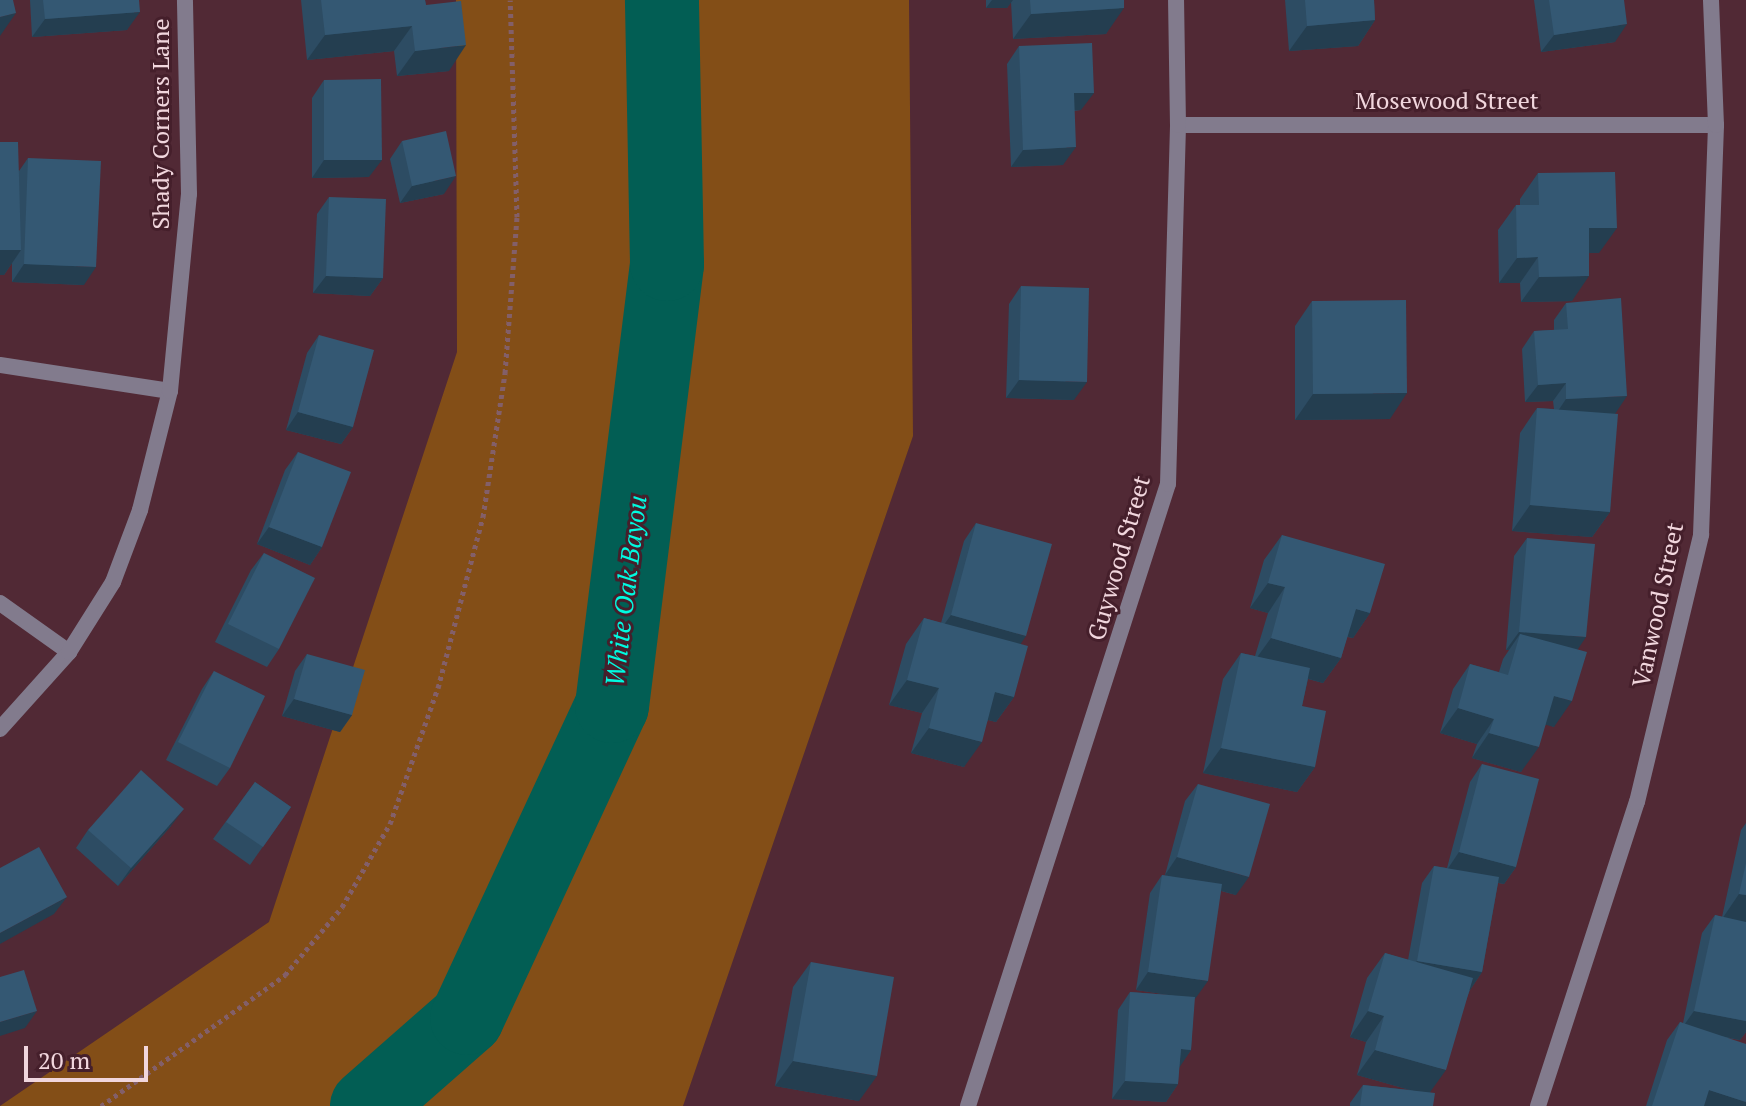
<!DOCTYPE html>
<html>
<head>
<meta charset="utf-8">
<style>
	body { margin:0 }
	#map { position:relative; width:1746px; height:1106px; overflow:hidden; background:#512935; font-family:"PT Serif",serif }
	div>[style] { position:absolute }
	.green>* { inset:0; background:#834e17 }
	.river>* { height:74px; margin:-37px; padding:0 37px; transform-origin:37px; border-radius:37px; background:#025e54 }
	.path>* { height:5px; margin-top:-2.5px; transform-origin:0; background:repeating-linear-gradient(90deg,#835f69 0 4px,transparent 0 8px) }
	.street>* { height:16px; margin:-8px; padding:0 8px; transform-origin:8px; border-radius:8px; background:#827b8d }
	.wall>* { inset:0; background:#2d4c63 }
	.shaded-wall>* { inset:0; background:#243e50 }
	.building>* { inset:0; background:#345873 }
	span { translate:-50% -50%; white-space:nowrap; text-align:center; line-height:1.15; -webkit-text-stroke:6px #451f2b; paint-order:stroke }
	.street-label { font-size:24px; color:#f1d6dd }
	.water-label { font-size:26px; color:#00fae0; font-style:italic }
	.scale { position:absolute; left:24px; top:1046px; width:124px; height:36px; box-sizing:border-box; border:4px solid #f1d6dd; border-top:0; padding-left:10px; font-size:24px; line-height:28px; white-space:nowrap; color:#f1d6dd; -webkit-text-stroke:6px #451f2b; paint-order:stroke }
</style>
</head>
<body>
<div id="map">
	<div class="green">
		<div style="clip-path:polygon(456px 0,909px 0,913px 436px,683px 1106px,0 1106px,269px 922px,457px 352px)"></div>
	</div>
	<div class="river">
		<div style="left:367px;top:1106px;width:133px;rotate:-41.3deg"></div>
		<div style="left:467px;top:1018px;width:344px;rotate:-65.1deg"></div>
		<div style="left:612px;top:706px;width:445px;rotate:-82.9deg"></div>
		<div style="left:667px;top:264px;width:264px;rotate:-91.1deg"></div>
	</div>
	<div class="path">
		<div style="left:101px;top:1106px;width:226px;rotate:-35.4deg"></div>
		<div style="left:285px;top:975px;width:89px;rotate:-50deg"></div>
		<div style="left:342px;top:907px;width:96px;rotate:-60deg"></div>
		<div style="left:390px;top:824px;width:144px;rotate:-70.6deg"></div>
		<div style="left:438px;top:688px;width:177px;rotate:-75.3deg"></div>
		<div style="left:483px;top:517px;width:146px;rotate:-81.3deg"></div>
		<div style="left:505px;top:373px;width:156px;rotate:-85.6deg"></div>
		<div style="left:517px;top:217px;width:217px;rotate:-91.8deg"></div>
	</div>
	<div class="street">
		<div style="left:1178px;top:125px;width:538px"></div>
		<div style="left:0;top:365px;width:172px;rotate:8.7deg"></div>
		<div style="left:0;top:603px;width:85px;rotate:35.4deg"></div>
		<div style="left:0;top:729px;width:103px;rotate:-48.1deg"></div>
		<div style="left:69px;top:652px;width:83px;rotate:-57.8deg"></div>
		<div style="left:113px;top:582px;width:77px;rotate:-69.4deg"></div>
		<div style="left:140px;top:510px;width:123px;rotate:-75.9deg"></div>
		<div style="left:170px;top:391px;width:198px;rotate:-84.5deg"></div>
		<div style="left:189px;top:194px;width:194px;rotate:-91.2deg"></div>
		<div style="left:968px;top:1106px;width:653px;rotate:-72.18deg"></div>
		<div style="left:1168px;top:484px;width:359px;rotate:-88.4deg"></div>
		<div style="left:1178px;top:125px;width:125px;rotate:-90.9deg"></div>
		<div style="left:1538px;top:1106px;width:320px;rotate:-72deg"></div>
		<div style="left:1637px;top:802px;width:275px;rotate:-76.5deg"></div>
		<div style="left:1701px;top:535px;width:410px;rotate:-87.9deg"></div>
		<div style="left:1716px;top:125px;width:125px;rotate:-92.3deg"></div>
	</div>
	<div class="wall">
		<div style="clip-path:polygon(30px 0,139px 0,127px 30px,32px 37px)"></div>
		<div style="clip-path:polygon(301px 0,425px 0,426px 5px,449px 71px,397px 76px,394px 51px,307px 60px)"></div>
		<div style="clip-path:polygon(986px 0,1124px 0,1106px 34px,1013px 39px,1011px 2px,1007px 8px,986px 8px)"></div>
		<div style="clip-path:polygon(1285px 0,1374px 0,1375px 20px,1358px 46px,1289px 51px)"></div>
		<div style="clip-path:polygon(1534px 0,1624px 0,1615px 42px,1541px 52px)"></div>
		<div style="clip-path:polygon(1019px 46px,1081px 110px,1074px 111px,1063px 165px,1011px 167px,1007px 64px)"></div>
		<div style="clip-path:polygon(324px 80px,369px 177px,312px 178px,312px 98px)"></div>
		<div style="clip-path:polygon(402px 141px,444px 194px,400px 203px,390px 159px)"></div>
		<div style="clip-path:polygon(0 142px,19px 171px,28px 158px,84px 285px,12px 282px,12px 263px,4px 275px,0 275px)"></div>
		<div style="clip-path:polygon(1538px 173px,1599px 253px,1589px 253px,1572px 301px,1521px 302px,1520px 283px,1499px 283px,1498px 230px,1516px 205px,1520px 205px,1520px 199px)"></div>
		<div style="clip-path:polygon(329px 197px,383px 278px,370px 296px,313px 293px,317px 214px)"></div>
		<div style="clip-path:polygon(1021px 286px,1074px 400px,1006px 398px,1009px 304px)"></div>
		<div style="clip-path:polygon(1312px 301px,1390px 419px,1295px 420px,1295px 326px)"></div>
		<div style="clip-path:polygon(1566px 303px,1615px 414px,1610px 512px,1592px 537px,1512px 531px,1520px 433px,1537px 408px,1554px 409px,1553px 401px,1525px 402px,1522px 349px,1534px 331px,1554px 330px,1554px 320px)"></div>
		<div style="clip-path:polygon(319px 335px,353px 427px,341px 444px,286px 430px,307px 353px)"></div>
		<div style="clip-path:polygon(298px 452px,322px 547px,310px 565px,257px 544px,285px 470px)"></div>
		<div style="clip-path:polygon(976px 523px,1021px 644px,1014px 697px,996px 722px,988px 720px,964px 767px,911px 753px,922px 713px,889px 705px,906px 644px,924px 618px,941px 623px,964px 541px)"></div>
		<div style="clip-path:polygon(1282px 535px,1370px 613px,1353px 638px,1347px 637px,1341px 658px,1323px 683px,1308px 679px,1302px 706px,1315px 767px,1297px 792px,1203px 773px,1223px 679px,1241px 653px,1255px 656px,1268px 613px,1250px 608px,1264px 560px)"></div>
		<div style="clip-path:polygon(1527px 538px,1577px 650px,1554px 727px,1546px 724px,1521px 772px,1472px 758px,1477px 744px,1440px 733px,1453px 689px,1470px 664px,1499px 672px,1503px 659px,1509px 650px,1506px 650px,1514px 556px)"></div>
		<div style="clip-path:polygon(264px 553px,279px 649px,267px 667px,215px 642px,251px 570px)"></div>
		<div style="clip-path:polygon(307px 654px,352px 715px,340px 732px,282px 716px,295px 671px)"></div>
		<div style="clip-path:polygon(214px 671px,230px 768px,217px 786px,166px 760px,202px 689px)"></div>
		<div style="clip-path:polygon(1482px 764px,1516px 867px,1504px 884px,1498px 883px,1482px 972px,1470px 990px,1430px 1092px,1433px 1106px,1350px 1106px,1350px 1103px,1363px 1085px,1410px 1090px,1357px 1075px,1366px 1042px,1350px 1037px,1367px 978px,1385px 953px,1408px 960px,1422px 883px,1434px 866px,1447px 868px,1470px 782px)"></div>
		<div style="clip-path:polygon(255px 782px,291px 807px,250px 865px,213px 839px)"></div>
		<div style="clip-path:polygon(1198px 784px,1236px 895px,1221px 891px,1194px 998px,1191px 1050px,1179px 1067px,1178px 1084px,1166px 1102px,1112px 1099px,1118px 1010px,1130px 992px,1170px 995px,1136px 990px,1150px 893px,1162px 875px,1172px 877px,1165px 875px,1185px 801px)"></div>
		<div style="clip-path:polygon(1746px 823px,1746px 1032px,1740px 1040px,1727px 1038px,1746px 1106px,1646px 1106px,1667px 1040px,1680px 1022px,1683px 1023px,1702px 933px,1715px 915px,1722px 917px,1741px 830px)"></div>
		<div style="clip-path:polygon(171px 826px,118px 886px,76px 848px,88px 830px)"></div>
		<div style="clip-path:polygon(811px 962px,859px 1101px,775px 1086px,793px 987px)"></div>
	</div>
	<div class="shaded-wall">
		<div style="clip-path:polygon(992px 0,1013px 0,1007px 8px,986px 8px)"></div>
		<div style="clip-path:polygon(1124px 8px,1106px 34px,1013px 39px,1031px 14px)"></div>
		<div style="clip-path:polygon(140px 12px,127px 30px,32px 37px,45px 19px)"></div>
		<div style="clip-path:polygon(16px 13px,0 36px,0 17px)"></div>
		<div style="clip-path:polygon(1375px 20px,1358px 46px,1289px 51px,1307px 26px)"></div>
		<div style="clip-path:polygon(1627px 24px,1615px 42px,1541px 52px,1554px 35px)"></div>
		<div style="clip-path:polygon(412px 26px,394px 51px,307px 60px,325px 35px)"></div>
		<div style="clip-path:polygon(466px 45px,449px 71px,397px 76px,415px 51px)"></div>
		<div style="clip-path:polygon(1074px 93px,1094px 93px,1081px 110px,1061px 111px)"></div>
		<div style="clip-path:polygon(1076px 147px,1063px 165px,1011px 167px,1023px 150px)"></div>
		<div style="clip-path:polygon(324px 160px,382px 160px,369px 177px,312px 178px)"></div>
		<div style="clip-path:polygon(456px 176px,444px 194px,400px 203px,412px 186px)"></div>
		<div style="clip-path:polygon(1589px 228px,1617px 228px,1599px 253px,1571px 253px)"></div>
		<div style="clip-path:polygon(0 250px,21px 250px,4px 275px,0 275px)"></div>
		<div style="clip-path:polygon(1538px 257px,1520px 283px,1499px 283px,1517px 258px)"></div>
		<div style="clip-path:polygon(24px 264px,96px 267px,84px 285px,12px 282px)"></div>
		<div style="clip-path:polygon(326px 276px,383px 278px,370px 296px,313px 293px)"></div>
		<div style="clip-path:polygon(1589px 276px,1572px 301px,1521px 302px,1539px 277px)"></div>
		<div style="clip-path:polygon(1019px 380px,1087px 382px,1074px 400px,1006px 398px)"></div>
		<div style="clip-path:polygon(1566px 383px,1553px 401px,1525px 402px,1538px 385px)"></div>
		<div style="clip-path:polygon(1407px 393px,1390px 419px,1295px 420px,1313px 394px)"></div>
		<div style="clip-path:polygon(1627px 396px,1615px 414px,1554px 417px,1566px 399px)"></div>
		<div style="clip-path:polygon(298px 412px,353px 427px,341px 444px,286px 430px)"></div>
		<div style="clip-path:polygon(1530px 505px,1610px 512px,1592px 537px,1512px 531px)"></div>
		<div style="clip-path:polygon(269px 527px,322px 547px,310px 565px,257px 544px)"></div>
		<div style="clip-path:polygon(1268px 583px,1285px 587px,1268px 613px,1250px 608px)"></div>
		<div style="clip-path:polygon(1356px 609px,1370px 613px,1353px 638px,1338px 634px)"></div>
		<div style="clip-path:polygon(951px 615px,1026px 636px,1014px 654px,938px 633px)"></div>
		<div style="clip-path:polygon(1519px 632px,1586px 637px,1574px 655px,1520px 634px,1509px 650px,1506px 650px)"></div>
		<div style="clip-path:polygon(1271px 638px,1341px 658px,1323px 683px,1253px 663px)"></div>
		<div style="clip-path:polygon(907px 680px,939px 688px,922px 713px,889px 705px)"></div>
		<div style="clip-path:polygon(995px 692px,1014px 697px,996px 722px,977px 717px)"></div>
		<div style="clip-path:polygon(1554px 696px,1572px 701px,1554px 727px,1536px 722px)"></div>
		<div style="clip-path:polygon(294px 699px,352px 715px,340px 732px,282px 716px)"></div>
		<div style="clip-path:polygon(1458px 708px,1494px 719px,1477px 744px,1440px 733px)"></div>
		<div style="clip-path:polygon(929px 728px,982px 742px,964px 767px,911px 753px)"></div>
		<div style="clip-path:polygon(1489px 733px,1539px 747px,1521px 772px,1472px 758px)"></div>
		<div style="clip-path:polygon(1221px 748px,1315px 767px,1297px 792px,1203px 773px)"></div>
		<div style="clip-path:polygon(184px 809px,171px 826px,118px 886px,131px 868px)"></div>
		<div style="clip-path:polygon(1459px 852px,1516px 867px,1504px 884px,1447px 870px)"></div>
		<div style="clip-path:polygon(1177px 857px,1249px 877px,1236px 895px,1165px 875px)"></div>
		<div style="clip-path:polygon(1739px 894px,1746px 895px,1746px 924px,1722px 919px)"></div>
		<div style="clip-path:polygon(67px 897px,54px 914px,0 944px,0 933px)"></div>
		<div style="clip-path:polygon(1417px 961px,1482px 972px,1470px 990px,1404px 978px)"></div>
		<div style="clip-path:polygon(1148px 972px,1208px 981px,1195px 999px,1136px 990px)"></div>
		<div style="clip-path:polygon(37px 1011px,25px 1028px,0 1036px,0 1022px)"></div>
		<div style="clip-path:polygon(1368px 1011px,1384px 1016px,1366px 1042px,1350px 1037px)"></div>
		<div style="clip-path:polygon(1694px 1011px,1746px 1021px,1746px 1032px,1740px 1040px,1682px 1028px)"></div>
		<div style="clip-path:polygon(1181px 1049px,1191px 1050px,1179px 1068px)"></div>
		<div style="clip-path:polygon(1375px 1050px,1446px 1070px,1428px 1095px,1357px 1075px)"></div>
		<div style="clip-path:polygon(793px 1061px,877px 1076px,859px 1101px,775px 1086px)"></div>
		<div style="clip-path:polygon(1125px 1081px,1178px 1084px,1166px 1102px,1112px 1099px)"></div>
		<div style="clip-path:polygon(1709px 1090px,1746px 1102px,1746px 1106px,1698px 1106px)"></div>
	</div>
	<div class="building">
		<div style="clip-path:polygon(0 0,13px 0,16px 13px,0 17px)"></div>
		<div style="clip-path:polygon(43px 0,139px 0,140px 12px,45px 19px)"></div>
		<div style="clip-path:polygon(321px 0,425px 0,426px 5px,461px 1px,466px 45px,415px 51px,412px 26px,325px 35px)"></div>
		<div style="clip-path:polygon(1030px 0,1124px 0,1124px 8px,1031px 14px)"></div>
		<div style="clip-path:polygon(1305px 0,1374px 0,1375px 20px,1307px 26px)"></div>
		<div style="clip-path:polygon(1549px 0,1624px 0,1627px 24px,1554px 35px)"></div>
		<div style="clip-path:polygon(1092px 43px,1094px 93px,1074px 93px,1076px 147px,1023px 150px,1019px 46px)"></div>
		<div style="clip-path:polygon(381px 79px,382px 160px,324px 160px,324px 80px)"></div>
		<div style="clip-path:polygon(446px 131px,456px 176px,412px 186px,402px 141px)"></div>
		<div style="clip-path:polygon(0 142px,18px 142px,21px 250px,0 250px)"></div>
		<div style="clip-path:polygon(28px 158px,101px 161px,96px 267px,24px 264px)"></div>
		<div style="clip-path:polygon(1615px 172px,1617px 228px,1589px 228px,1589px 276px,1539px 277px,1538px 257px,1517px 258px,1516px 205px,1539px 205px,1538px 173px)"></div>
		<div style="clip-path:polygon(329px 197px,386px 199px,383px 278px,326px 276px)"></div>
		<div style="clip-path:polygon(1021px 286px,1089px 288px,1087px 382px,1019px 380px)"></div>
		<div style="clip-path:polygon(1621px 298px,1627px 396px,1566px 399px,1566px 383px,1538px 385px,1534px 331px,1568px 329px,1566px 303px)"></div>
		<div style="clip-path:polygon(1406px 300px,1407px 393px,1313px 394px,1312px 301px)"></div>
		<div style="clip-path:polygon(319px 335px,374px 350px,353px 427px,298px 412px)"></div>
		<div style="clip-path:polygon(1537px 408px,1618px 414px,1610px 512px,1530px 505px)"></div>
		<div style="clip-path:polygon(298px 452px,351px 472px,322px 547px,269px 527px)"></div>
		<div style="clip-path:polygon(976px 523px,1052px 544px,1026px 636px,951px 615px)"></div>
		<div style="clip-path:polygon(1282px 535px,1385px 564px,1370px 613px,1356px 609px,1341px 658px,1271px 638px,1285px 587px,1268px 583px)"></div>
		<div style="clip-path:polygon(1527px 538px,1595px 544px,1586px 637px,1519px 632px)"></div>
		<div style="clip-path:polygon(264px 553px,315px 578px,279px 649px,228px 624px)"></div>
		<div style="clip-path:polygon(924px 618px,1028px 646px,1014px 697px,995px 692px,982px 742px,929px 728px,939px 688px,907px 680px)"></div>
		<div style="clip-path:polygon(1520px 634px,1587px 652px,1572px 701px,1554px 696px,1539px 747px,1489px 733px,1494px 719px,1458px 708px,1470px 664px,1508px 675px)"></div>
		<div style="clip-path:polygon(1241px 653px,1310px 668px,1302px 706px,1326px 711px,1315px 767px,1221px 748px)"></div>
		<div style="clip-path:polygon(307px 654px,365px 670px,352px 715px,294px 699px)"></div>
		<div style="clip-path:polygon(214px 671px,265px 696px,230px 768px,178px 742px)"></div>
		<div style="clip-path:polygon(1482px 764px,1539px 779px,1516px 867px,1459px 852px)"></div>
		<div style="clip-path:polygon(141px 770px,184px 809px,131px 868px,88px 830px)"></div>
		<div style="clip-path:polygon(255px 782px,291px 807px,263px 847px,226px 822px)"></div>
		<div style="clip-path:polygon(1198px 784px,1270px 804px,1249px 877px,1177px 857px)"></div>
		<div style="clip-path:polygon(39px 847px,67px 897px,0 933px,0 868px)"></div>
		<div style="clip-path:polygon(1746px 863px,1746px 895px,1739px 894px)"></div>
		<div style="clip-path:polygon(1434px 866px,1499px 877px,1482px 972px,1417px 961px)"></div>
		<div style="clip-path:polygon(1162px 875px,1222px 884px,1208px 981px,1148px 972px)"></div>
		<div style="clip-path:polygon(1715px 915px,1746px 922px,1746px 1021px,1694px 1011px)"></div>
		<div style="clip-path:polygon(1385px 953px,1473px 978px,1446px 1070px,1375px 1050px,1384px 1016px,1368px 1011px)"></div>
		<div style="clip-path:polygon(811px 962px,894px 977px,877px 1076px,793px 1061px)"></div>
		<div style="clip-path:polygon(24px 970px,37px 1011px,0 1022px,0 977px)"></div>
		<div style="clip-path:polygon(1130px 992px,1195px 997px,1191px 1050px,1181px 1049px,1178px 1084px,1125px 1081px)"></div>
		<div style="clip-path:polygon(1680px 1022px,1746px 1044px,1746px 1102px,1709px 1090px,1704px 1106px,1652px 1106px)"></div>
		<div style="clip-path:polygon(1363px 1085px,1435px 1093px,1433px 1106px,1360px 1106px)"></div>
	</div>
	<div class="street-label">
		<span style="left:1447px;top:101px">Mosewood Street</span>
		<span style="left:161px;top:124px;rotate:-90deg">Shady Corners Lane</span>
		<span style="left:1119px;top:558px;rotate:-74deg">Guywood Street</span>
		<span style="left:1658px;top:605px;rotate:-78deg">Vanwood Street</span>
	</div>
	<div class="water-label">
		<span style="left:626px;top:591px;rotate:-83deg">White Oak Bayou</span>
	</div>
	<div class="scale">20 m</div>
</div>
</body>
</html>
